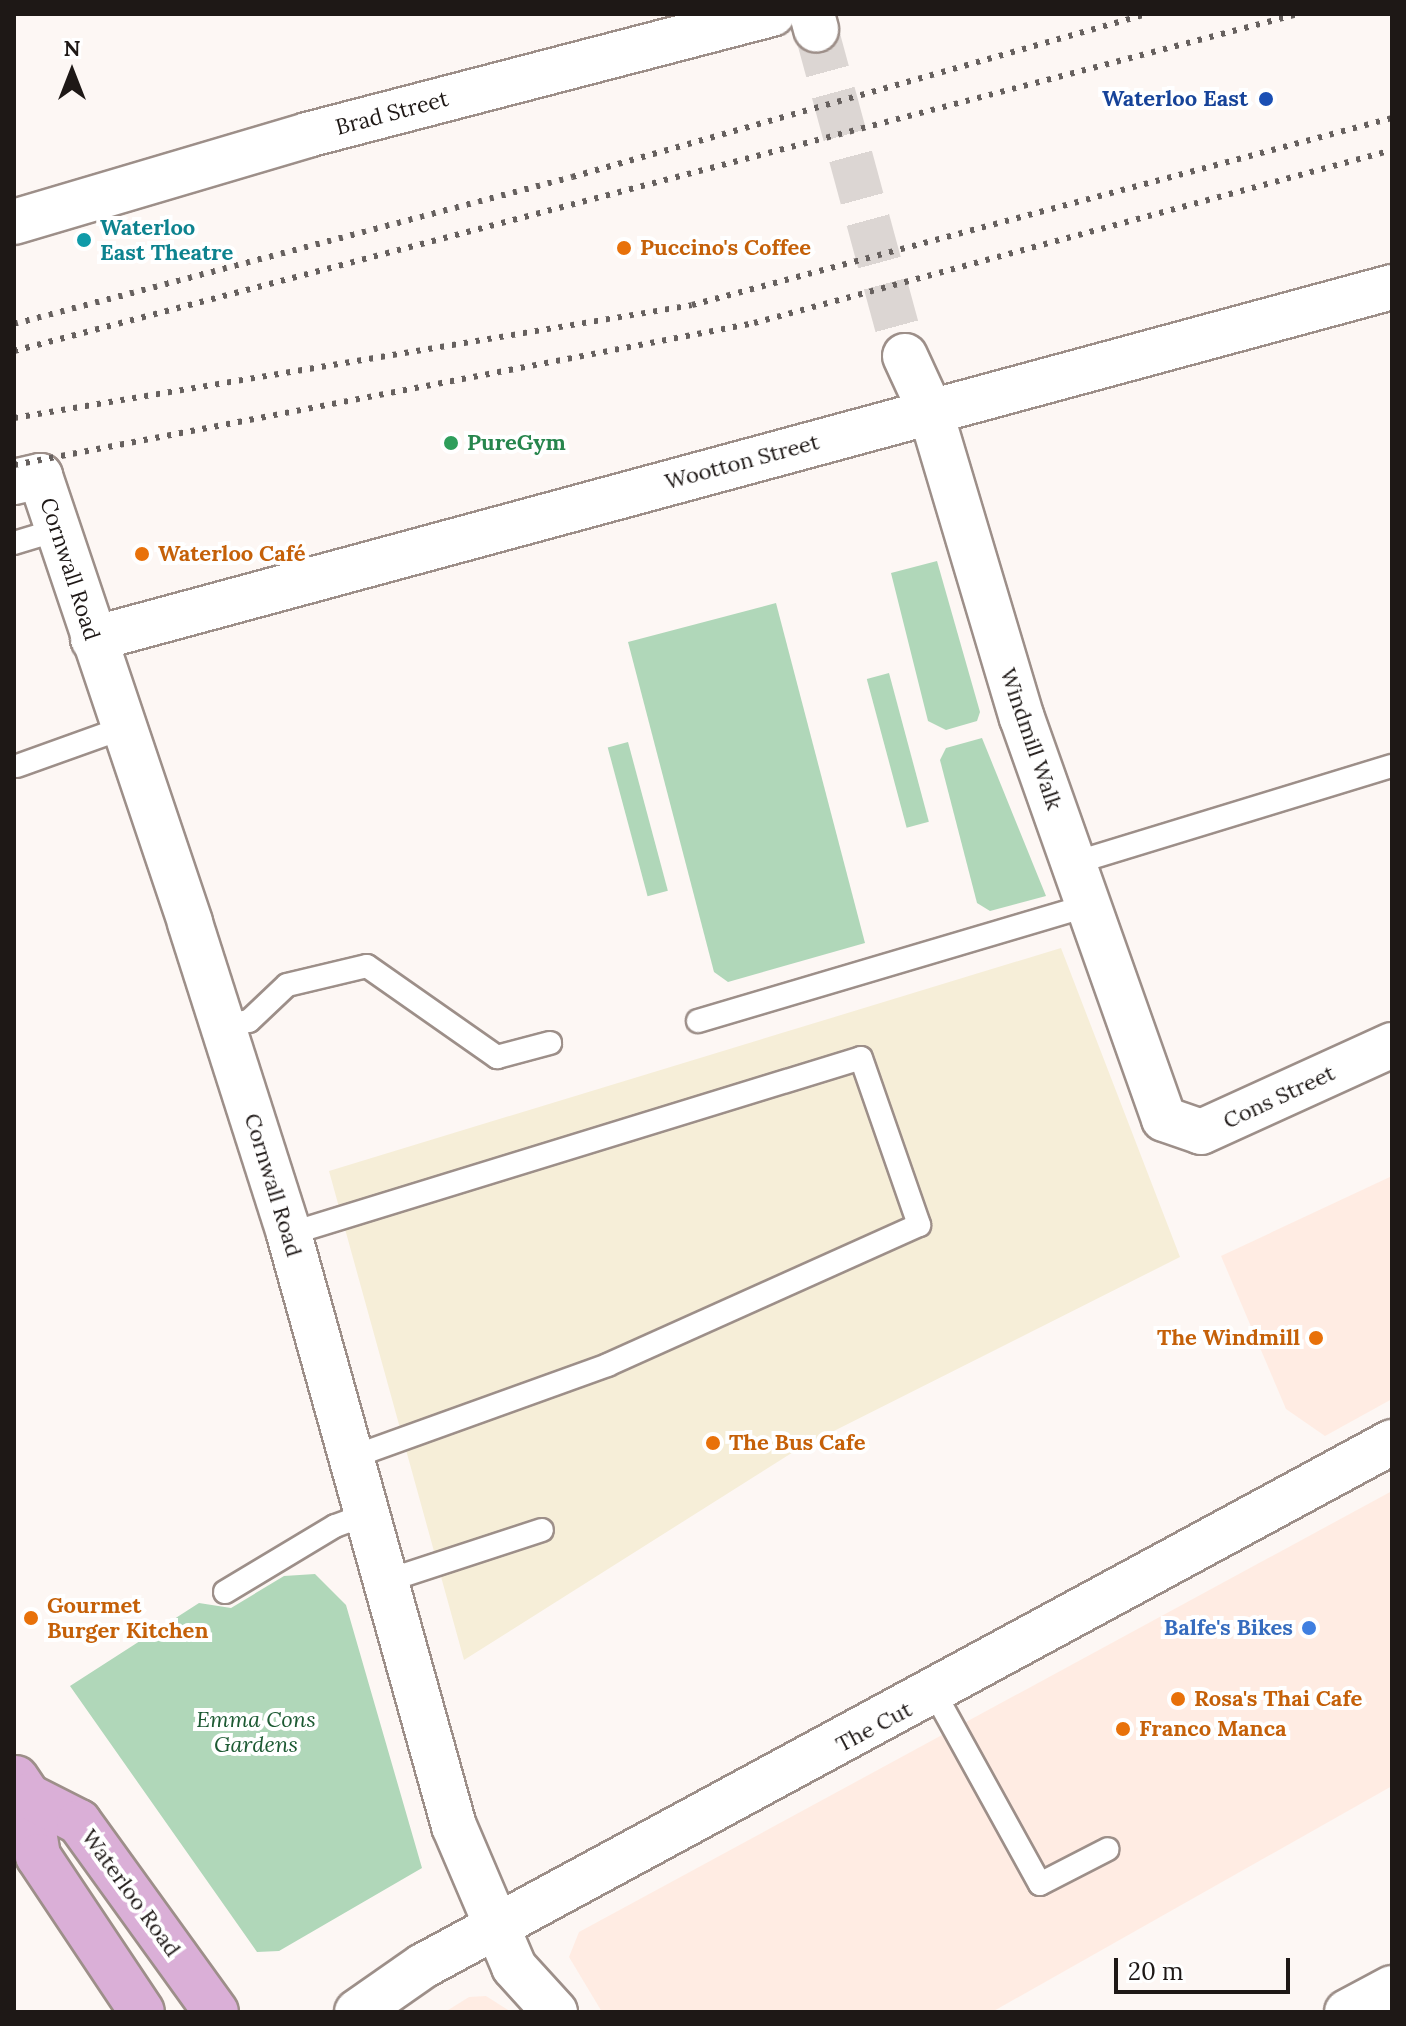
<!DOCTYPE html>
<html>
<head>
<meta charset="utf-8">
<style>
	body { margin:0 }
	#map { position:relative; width:1406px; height:2026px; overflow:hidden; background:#fdf7f4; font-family:Lora,serif }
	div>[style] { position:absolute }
	.built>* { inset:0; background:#ffece3 }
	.industrial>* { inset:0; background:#f6eed8 }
	.green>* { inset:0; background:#b0d7b9; transform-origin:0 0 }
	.minor-tunnel>* { height:44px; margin-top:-22px; transform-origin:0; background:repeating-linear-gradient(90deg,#dcd6d3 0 44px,transparent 0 66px) }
	.roads { filter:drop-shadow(2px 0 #9d8f89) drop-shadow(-2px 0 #9d8f89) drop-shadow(0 2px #9d8f89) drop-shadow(0 -2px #9d8f89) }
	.service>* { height:22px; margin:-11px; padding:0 11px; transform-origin:11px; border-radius:11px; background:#fff }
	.minor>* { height:44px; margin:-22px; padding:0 22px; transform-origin:22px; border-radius:22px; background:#fff }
	.primary>* { height:44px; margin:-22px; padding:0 22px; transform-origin:22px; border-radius:22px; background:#daafd7 }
	.rail>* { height:6px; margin-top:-3px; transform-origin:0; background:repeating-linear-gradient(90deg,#66605e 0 4px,transparent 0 12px) }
	.dots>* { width:22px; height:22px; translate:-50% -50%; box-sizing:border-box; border:4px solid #fff; border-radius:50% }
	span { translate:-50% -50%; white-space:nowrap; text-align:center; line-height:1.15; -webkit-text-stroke:8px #fff; paint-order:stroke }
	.transit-label { font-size:22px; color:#164399; font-weight:700 }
	.right { translate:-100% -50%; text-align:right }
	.street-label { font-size:22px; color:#1e1816 }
	.culture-label { font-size:22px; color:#0d838f; font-weight:700 }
	.left { translate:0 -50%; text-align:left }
	.food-label { font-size:22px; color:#c56008; font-weight:700 }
	.leisure-label { font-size:22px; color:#27864d; font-weight:700 }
	.shop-label { font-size:22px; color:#366cbe; font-weight:700 }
	.park-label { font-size:22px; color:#1d5a33; font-style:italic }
	.frame { position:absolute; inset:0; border:16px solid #1e1816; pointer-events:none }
	.north { position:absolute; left:32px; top:32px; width:80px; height:80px; -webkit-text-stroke:6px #fff; paint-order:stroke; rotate:0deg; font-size:22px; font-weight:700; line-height:32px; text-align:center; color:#1e1816 }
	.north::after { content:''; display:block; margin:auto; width:28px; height:36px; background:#1e1816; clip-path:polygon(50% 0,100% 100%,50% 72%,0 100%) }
	.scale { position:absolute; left:1114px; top:1958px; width:176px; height:36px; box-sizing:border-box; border:4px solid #1e1816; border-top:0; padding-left:10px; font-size:24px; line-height:28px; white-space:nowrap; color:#1e1816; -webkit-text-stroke:6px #fff; paint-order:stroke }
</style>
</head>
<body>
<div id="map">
	<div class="built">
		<i style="clip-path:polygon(1392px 1176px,1392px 1399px,1325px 1436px,1286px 1409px,1221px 1256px)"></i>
		<i style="clip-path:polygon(1392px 1491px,1392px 1786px,992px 2012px,602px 2012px,569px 1957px,579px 1932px)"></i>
		<i style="clip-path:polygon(486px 1996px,511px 2012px,445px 2012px,469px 1997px)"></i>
	</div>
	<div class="industrial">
		<i style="clip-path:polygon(1061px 948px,1180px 1257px,798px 1449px,464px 1660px,329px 1171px)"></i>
	</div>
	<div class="green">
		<i style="clip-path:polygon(937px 561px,980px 712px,977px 721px,946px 730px,928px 721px,891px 573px)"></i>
		<i style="clip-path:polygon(776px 603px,865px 943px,728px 982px,714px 972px,628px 642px)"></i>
		<i style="left:889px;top:673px;width:154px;height:23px;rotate:75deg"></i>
		<i style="clip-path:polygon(982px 738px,1046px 896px,990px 911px,977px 903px,940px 760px,946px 748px)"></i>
		<i style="left:628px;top:742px;width:154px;height:21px;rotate:75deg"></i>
		<i style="clip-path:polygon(315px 1574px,346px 1605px,422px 1868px,279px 1951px,257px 1952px,70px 1686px,199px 1603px,231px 1608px,284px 1576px)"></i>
	</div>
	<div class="minor-tunnel">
		<i style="left:816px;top:29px;width:339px;rotate:74.8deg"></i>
	</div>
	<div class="roads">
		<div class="service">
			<i style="left:14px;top:543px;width:45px;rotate:-16.8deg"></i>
			<i style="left:17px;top:766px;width:113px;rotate:-19.7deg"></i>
			<i style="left:1074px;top:863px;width:332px;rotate:-17deg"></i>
			<i style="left:698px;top:1021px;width:408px;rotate:-16.5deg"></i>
			<i style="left:223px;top:1026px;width:26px;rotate:-11deg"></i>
			<i style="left:249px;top:1021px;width:52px;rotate:-43.5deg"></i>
			<i style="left:287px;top:985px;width:82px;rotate:-13.4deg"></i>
			<i style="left:367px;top:966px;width:159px;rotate:35deg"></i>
			<i style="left:497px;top:1057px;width:55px;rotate:-14.8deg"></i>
			<i style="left:289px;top:1234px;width:598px;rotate:-17.1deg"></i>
			<i style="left:861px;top:1058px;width:177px;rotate:70.8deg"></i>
			<i style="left:919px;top:1225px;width:341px;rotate:155.8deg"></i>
			<i style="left:608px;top:1365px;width:271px;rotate:160.2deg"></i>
			<i style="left:386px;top:1581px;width:164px;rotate:-18.1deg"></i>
			<i style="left:225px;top:1592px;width:128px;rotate:-31deg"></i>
			<i style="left:335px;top:1526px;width:35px;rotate:-20deg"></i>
			<i style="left:935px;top:1694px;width:217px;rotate:61.1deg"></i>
			<i style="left:1040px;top:1884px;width:76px;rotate:-27.2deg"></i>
		</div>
		<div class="minor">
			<i style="left:812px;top:14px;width:16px;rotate:75deg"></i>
			<i style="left:14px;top:222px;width:306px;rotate:-16.5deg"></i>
			<i style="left:307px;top:135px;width:481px;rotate:-14.6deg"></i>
			<i style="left:905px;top:356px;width:60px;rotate:65.2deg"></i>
			<i style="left:930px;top:410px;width:321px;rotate:73.4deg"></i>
			<i style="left:1022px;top:718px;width:425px;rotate:70.5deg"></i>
			<i style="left:1164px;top:1119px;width:39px;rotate:19deg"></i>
			<i style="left:1201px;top:1132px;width:210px;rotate:-24.5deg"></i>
			<i style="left:14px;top:482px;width:27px;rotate:-13deg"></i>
			<i style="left:40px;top:476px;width:471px;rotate:71.4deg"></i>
			<i style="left:190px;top:923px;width:326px;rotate:72.3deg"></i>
			<i style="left:289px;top:1234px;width:615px;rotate:74.43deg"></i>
			<i style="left:454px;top:1826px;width:153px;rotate:66.9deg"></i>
			<i style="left:514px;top:1967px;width:61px;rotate:47.7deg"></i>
			<i style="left:93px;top:639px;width:1346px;rotate:-15.16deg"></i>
			<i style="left:357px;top:2012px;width:80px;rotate:-34.9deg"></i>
			<i style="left:423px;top:1966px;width:1102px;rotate:-28.4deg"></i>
			<i style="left:1347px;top:2012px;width:51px;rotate:-28.1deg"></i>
		</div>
		<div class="primary">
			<i style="left:16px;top:1778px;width:22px;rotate:56deg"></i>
			<i style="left:28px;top:1796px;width:61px;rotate:80.5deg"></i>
			<i style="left:38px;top:1856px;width:187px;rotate:56.3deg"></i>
			<i style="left:28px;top:1796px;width:57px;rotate:27deg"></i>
			<i style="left:79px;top:1822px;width:234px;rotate:54.2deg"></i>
		</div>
	</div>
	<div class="rail">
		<i style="left:14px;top:324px;width:577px;rotate:-14.76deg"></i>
		<i style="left:572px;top:177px;width:598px;rotate:-15.83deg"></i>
		<i style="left:14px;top:351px;width:1327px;rotate:-14.71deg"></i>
		<i style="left:14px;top:418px;width:687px;rotate:-9.46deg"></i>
		<i style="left:692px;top:305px;width:725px;rotate:-14.96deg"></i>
		<i style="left:14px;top:465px;width:754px;rotate:-10.86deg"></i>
		<i style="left:754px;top:323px;width:661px;rotate:-15.17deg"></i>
	</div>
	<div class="dots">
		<i style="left:1266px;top:99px;background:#1a4fb4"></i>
		<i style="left:84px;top:240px;background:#0f9aa8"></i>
		<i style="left:624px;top:248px;background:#e8710a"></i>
		<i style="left:451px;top:443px;background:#2e9e5b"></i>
		<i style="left:142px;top:554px;background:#e8710a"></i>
		<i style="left:1316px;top:1338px;background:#e8710a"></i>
		<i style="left:713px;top:1443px;background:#e8710a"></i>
		<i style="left:31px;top:1618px;background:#e8710a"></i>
		<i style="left:1309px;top:1628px;background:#3f7fe0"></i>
		<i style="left:1178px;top:1699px;background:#e8710a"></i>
		<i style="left:1123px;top:1729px;background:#e8710a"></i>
	</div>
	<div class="transit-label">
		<span class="right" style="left:1248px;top:99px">Waterloo East</span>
	</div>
	<div class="street-label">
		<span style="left:392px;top:113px;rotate:-15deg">Brad Street</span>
		<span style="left:742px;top:462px;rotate:-15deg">Wootton Street</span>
		<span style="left:70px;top:569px;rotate:72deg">Cornwall Road</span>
		<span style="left:1031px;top:739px;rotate:71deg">Windmill Walk</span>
		<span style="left:1279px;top:1097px;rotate:-25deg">Cons Street</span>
		<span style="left:273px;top:1185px;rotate:73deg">Cornwall Road</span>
		<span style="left:874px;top:1727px;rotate:-28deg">The Cut</span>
		<span style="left:131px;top:1893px;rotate:54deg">Waterloo Road</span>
	</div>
	<div class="culture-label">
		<span class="left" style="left:100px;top:240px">Waterloo<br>East Theatre</span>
	</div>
	<div class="food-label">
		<span class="left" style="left:640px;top:248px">Puccino's Coffee</span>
		<span class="left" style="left:158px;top:554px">Waterloo Café</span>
		<span class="right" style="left:1300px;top:1338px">The Windmill</span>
		<span class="left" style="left:729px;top:1443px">The Bus Cafe</span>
		<span class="left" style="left:47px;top:1618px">Gourmet<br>Burger Kitchen</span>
		<span class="left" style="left:1194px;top:1699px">Rosa's Thai Cafe</span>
		<span class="left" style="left:1139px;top:1729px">Franco Manca</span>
	</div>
	<div class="leisure-label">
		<span class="left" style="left:467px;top:443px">PureGym</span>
	</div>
	<div class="shop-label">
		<span class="right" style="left:1293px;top:1628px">Balfe's Bikes</span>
	</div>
	<div class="park-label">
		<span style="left:256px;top:1732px">Emma Cons<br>Gardens</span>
	</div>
	<div class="frame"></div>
	<div class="north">N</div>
	<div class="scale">20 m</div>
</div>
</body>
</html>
